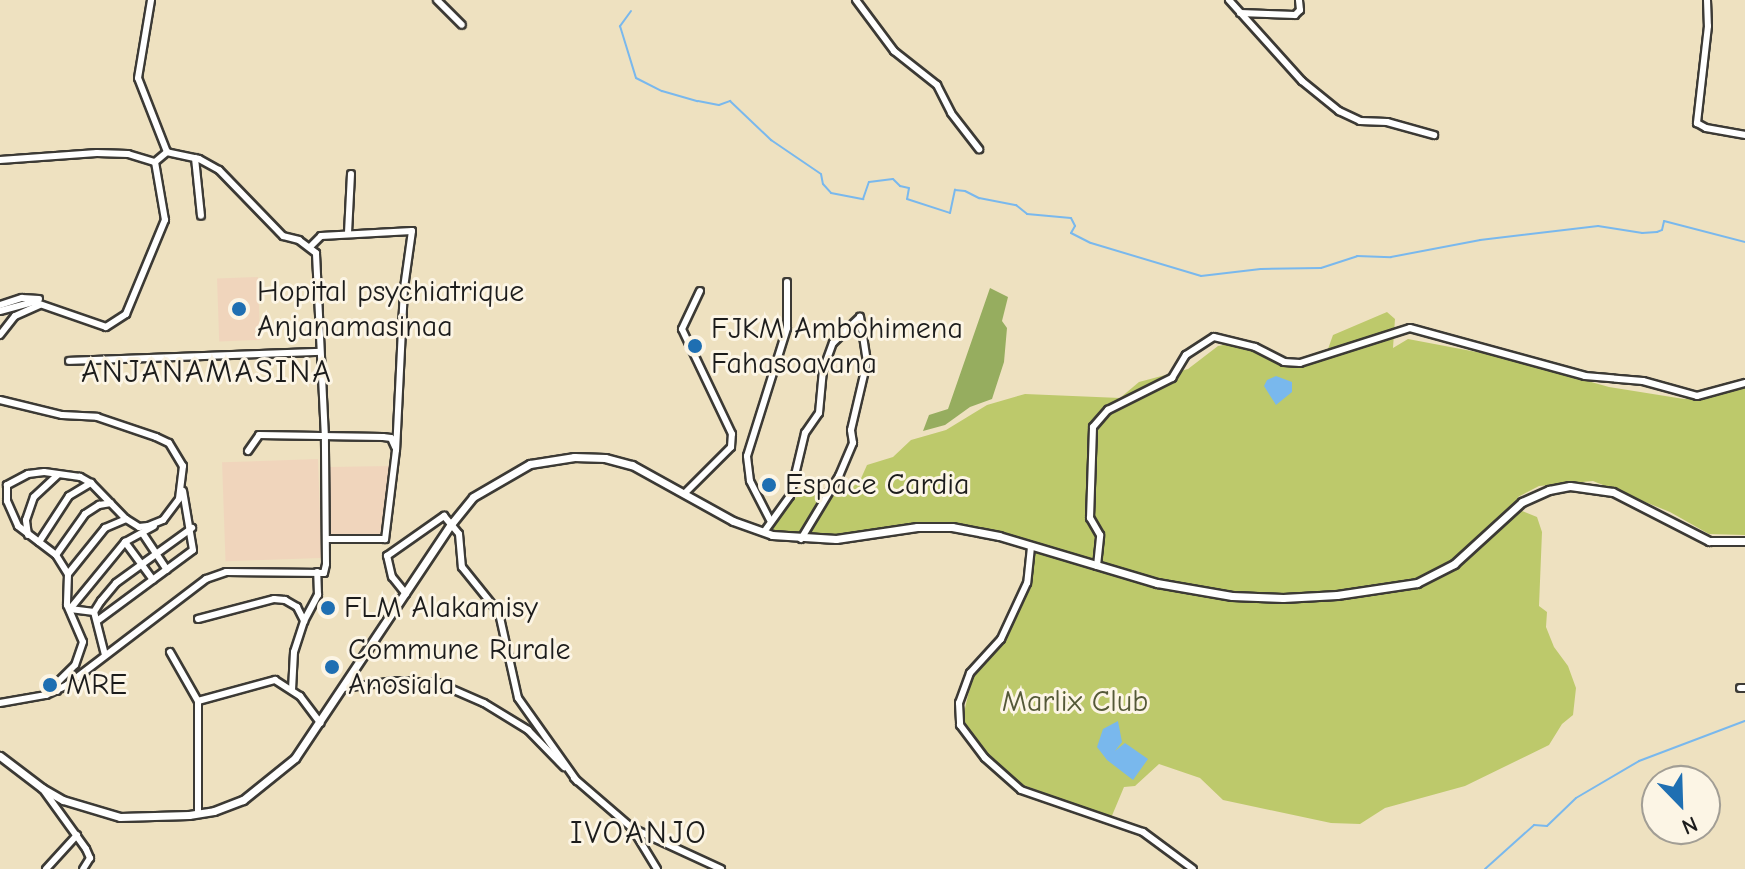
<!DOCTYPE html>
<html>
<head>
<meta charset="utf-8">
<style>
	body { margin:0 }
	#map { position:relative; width:1745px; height:869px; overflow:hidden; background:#eee1c0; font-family:"Comic Neue",sans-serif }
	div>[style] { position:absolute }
	.built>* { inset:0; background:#f0d5bc; transform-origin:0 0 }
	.green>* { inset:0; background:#bdc96b }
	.forest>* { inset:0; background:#96ad5f }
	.water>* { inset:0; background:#79b8ed }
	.stream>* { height:2px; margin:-1px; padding:0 1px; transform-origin:1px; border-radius:1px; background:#79b8ed }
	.roads { filter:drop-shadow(2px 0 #3c3a35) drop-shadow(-2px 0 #3c3a35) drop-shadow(0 2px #3c3a35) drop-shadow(0 -2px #3c3a35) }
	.minor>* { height:6px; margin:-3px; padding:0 3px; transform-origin:3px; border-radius:3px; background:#fff }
	.major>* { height:7px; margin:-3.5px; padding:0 3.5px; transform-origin:3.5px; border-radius:3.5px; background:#fff }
	.dots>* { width:22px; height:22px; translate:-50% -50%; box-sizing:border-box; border:4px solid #fcf5e5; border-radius:50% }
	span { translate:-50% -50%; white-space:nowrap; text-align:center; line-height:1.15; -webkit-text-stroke:6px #fcf5e5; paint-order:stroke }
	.poi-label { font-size:30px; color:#1c1c1c }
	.left { translate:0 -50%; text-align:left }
	.park-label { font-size:30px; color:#545938 }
	.neighbourhood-label { font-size:32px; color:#1c1c1c; letter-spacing:2px }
	.north { position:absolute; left:1641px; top:765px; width:80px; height:80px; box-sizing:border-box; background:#fcf5e5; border:2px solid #a29e95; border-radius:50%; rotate:157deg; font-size:22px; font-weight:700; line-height:32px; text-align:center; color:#1c1c1c }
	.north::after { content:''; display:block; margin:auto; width:28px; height:36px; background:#1f6fb2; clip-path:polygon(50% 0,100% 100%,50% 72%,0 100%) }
</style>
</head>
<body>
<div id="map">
	<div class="built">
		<i style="left:258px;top:277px;width:63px;height:41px;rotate:88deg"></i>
		<i style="left:318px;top:459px;width:99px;height:96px;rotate:88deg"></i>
		<i style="clip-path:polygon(392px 466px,383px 537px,331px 538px,329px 467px)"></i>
	</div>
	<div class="green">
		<i style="clip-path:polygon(1387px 312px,1395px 319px,1393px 348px,1408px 339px,1503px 357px,1609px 387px,1684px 399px,1745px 386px,1745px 535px,1709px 534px,1670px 512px,1593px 481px,1539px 486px,1518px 497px,1522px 511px,1537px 517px,1542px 532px,1539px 606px,1547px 612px,1546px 627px,1554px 647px,1568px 666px,1576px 688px,1573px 715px,1562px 724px,1549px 745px,1465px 786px,1385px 808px,1360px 824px,1331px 823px,1223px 800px,1200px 778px,1159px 764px,1135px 786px,1124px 787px,1111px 818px,1018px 783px,971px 736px,963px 717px,972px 678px,1002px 641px,1025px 590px,1033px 551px,1154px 586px,1211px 598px,1230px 600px,1232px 597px,1179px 588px,999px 536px,936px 526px,834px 536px,780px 532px,764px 526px,800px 494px,820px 490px,823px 499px,838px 494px,859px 483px,867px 465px,893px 457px,911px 440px,946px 430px,987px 405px,1025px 394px,1120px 398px,1139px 382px,1188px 369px,1218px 346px,1234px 343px,1254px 349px,1282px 366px,1301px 367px,1312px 356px,1328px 349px,1333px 335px)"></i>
	</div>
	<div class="forest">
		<i style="clip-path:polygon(990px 288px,1008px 297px,1002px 321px,1007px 328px,1004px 362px,992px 399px,970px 407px,945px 425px,923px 431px,929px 415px,948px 409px)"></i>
	</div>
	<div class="water">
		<i style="clip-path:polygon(1276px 376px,1292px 382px,1292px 392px,1276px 405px,1264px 386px,1267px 380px)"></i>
		<i style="clip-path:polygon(1118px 721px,1122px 742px,1115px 751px,1125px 743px,1148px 759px,1133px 780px,1107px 760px,1097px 747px,1103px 729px)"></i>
	</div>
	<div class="stream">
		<i style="left:631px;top:11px;width:19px;rotate:126deg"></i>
		<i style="left:620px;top:26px;width:54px;rotate:72.9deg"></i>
		<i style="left:636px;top:78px;width:29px;rotate:27deg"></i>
		<i style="left:662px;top:91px;width:37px;rotate:16deg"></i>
		<i style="left:698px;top:101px;width:21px;rotate:11deg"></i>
		<i style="left:719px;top:105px;width:12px;rotate:-20deg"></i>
		<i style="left:730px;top:101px;width:57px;rotate:43.6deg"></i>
		<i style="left:771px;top:140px;width:60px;rotate:34.2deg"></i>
		<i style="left:821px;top:174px;width:10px;rotate:79deg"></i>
		<i style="left:823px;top:184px;width:12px;rotate:48deg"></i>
		<i style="left:831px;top:193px;width:33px;rotate:11deg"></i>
		<i style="left:863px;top:199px;width:18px;rotate:-71deg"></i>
		<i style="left:869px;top:182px;width:24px;rotate:-7deg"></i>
		<i style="left:893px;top:179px;width:10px;rotate:45deg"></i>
		<i style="left:900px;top:186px;width:9px;rotate:13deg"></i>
		<i style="left:909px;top:188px;width:11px;rotate:100deg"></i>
		<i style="left:907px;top:199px;width:45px;rotate:18deg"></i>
		<i style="left:950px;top:213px;width:24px;rotate:-78deg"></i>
		<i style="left:955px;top:190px;width:10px;rotate:6deg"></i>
		<i style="left:965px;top:191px;width:16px;rotate:27deg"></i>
		<i style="left:979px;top:198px;width:38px;rotate:11deg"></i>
		<i style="left:1016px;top:205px;width:14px;rotate:39deg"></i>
		<i style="left:1027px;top:214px;width:44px;rotate:5.2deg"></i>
		<i style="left:1071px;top:218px;width:9px;rotate:63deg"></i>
		<i style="left:1075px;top:226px;width:8px;rotate:120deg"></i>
		<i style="left:1071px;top:233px;width:22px;rotate:27deg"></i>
		<i style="left:1091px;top:243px;width:115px;rotate:16.7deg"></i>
		<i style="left:1201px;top:276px;width:60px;rotate:-6.7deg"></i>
		<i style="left:1261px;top:269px;width:60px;rotate:-1deg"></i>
		<i style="left:1321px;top:268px;width:38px;rotate:-18deg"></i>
		<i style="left:1357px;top:256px;width:34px;rotate:2deg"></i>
		<i style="left:1391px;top:257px;width:91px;rotate:-10.8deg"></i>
		<i style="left:1480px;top:240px;width:119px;rotate:-6.8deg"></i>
		<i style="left:1598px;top:226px;width:45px;rotate:9deg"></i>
		<i style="left:1642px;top:233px;width:15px;rotate:-4deg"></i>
		<i style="left:1657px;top:232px;width:5px;rotate:-22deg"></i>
		<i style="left:1662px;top:230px;width:9px;rotate:-77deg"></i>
		<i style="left:1664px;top:221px;width:84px;rotate:14.5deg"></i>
		<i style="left:1485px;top:869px;width:66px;rotate:-41.9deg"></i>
		<i style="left:1534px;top:825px;width:13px;rotate:4deg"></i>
		<i style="left:1547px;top:826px;width:40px;rotate:-44deg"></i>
		<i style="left:1576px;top:798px;width:73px;rotate:-30.4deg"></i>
		<i style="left:1639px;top:761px;width:113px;rotate:-20.7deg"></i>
	</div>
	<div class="roads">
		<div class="minor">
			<i style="left:437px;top:0;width:35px;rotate:45deg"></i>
			<i style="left:856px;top:0;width:64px;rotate:53.3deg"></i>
			<i style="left:894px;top:51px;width:55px;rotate:38.3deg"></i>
			<i style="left:937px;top:85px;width:31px;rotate:63deg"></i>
			<i style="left:951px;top:113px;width:46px;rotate:52.1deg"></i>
			<i style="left:1229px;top:0;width:109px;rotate:48deg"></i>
			<i style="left:1302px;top:81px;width:48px;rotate:39deg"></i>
			<i style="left:1339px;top:111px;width:23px;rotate:25deg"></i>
			<i style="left:1360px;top:121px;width:27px;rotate:2deg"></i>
			<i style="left:1387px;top:122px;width:49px;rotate:15.5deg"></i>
			<i style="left:1707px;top:0;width:26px;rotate:88deg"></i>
			<i style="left:1708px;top:26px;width:98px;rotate:96.5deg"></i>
			<i style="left:1697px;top:123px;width:10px;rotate:29deg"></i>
			<i style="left:1706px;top:128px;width:40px;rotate:10deg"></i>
			<i style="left:1240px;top:13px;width:55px;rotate:2.1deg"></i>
			<i style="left:1295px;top:15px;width:7px;rotate:-45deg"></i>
			<i style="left:1300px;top:10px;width:10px;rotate:-96deg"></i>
			<i style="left:195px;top:158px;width:58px;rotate:84.1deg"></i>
			<i style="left:0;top:160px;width:97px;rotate:-4.1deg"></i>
			<i style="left:97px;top:153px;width:31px;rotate:2deg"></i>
			<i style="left:128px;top:154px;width:28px;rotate:17deg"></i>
			<i style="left:155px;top:162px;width:16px;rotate:-40deg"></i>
			<i style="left:348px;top:233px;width:59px;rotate:-87.1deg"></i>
			<i style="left:311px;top:246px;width:14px;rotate:-45deg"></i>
			<i style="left:321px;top:236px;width:91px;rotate:-3.1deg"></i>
			<i style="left:412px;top:231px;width:58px;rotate:98deg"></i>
			<i style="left:404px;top:288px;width:162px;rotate:92.8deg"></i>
			<i style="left:396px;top:450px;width:90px;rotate:97deg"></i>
			<i style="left:385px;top:539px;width:58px;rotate:180deg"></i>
			<i style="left:0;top:305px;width:23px;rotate:-18deg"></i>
			<i style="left:22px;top:298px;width:17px;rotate:3deg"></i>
			<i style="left:0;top:311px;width:35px;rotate:-15deg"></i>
			<i style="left:34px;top:302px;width:76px;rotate:19.1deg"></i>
			<i style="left:106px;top:327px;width:24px;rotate:-33deg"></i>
			<i style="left:126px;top:314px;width:102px;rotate:-67.5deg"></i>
			<i style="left:165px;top:220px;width:59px;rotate:-99.8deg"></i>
			<i style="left:0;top:335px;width:24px;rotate:-52deg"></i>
			<i style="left:15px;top:316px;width:27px;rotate:-24deg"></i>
			<i style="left:69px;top:361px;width:250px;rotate:-2.1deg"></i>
			<i style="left:0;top:400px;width:64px;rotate:13.6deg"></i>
			<i style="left:62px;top:415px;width:35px;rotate:3deg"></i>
			<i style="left:97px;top:417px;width:62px;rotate:18.7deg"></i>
			<i style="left:156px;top:437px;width:14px;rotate:25deg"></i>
			<i style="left:169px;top:443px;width:27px;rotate:59deg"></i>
			<i style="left:183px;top:466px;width:33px;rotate:97deg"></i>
			<i style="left:179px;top:499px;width:26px;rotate:127deg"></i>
			<i style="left:163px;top:520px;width:16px;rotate:158deg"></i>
			<i style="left:148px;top:526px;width:9px;rotate:174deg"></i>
			<i style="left:139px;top:527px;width:15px;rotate:-148deg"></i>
			<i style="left:126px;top:519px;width:50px;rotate:-134.2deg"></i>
			<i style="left:91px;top:483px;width:13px;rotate:-151deg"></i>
			<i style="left:80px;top:477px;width:36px;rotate:-172deg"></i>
			<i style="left:44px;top:472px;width:16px;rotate:173deg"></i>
			<i style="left:28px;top:474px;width:24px;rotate:152deg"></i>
			<i style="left:7px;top:485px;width:16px;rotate:90deg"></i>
			<i style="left:7px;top:501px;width:27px;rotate:66deg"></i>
			<i style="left:18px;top:526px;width:48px;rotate:37.3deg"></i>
			<i style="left:56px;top:555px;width:22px;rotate:58deg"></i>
			<i style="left:68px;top:574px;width:31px;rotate:92deg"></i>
			<i style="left:67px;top:605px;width:40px;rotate:66.6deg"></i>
			<i style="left:83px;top:642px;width:24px;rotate:109deg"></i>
			<i style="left:75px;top:665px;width:24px;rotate:135deg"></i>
			<i style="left:58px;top:682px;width:9px;rotate:96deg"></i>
			<i style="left:248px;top:451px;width:19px;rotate:-55deg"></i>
			<i style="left:259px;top:435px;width:124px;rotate:0.9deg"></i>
			<i style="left:383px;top:437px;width:8px;rotate:7deg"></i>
			<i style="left:391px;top:438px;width:10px;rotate:66deg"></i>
			<i style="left:685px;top:493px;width:65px;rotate:-45deg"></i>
			<i style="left:731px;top:447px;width:13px;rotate:-86deg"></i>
			<i style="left:732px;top:434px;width:116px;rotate:-115.5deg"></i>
			<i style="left:682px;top:329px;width:42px;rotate:-64.7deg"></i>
			<i style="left:770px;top:520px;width:44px;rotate:-117.1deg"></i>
			<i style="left:750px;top:481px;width:25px;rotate:-97deg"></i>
			<i style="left:747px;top:456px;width:134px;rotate:-72.6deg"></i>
			<i style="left:787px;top:328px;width:46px;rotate:-90deg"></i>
			<i style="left:764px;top:532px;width:44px;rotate:-54.2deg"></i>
			<i style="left:790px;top:496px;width:65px;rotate:-76.6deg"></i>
			<i style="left:805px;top:433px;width:24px;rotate:-55deg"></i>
			<i style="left:819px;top:413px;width:43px;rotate:-84.7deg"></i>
			<i style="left:823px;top:370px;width:29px;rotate:-70deg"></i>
			<i style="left:833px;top:343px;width:37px;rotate:-44deg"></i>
			<i style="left:143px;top:534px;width:43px;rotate:56.3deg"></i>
			<i style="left:28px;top:535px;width:15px;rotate:-98deg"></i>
			<i style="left:26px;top:520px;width:24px;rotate:-71deg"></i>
			<i style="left:34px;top:497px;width:33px;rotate:-43deg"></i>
			<i style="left:801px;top:539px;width:74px;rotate:-58.9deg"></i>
			<i style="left:839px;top:476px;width:36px;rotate:-67deg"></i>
			<i style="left:853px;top:443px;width:13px;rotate:-99deg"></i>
			<i style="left:851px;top:430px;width:70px;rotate:-76.8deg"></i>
			<i style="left:867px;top:362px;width:46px;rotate:-98.8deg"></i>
			<i style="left:39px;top:542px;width:55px;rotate:-56.9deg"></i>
			<i style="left:69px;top:496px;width:26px;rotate:-31deg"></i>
			<i style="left:125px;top:542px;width:47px;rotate:53.6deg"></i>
			<i style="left:1031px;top:547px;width:36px;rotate:96deg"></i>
			<i style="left:1027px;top:583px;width:62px;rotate:114.9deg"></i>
			<i style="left:1001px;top:639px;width:46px;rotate:132.4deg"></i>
			<i style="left:970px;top:673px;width:32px;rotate:110deg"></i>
			<i style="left:959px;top:703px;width:22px;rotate:87deg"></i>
			<i style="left:960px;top:725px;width:41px;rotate:52.9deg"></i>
			<i style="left:985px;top:758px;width:48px;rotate:41.6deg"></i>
			<i style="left:1021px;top:790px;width:129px;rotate:19deg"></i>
			<i style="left:1143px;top:832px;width:62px;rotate:36.5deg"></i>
			<i style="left:56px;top:555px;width:50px;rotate:-54.7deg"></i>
			<i style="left:85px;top:514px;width:17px;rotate:-33deg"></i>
			<i style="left:99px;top:505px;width:12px;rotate:-9deg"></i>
			<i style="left:1097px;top:566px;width:31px;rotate:-84deg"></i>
			<i style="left:1100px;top:535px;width:20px;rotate:-120deg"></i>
			<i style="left:1090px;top:518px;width:91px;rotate:-88.1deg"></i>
			<i style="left:1093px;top:427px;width:23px;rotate:-49deg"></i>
			<i style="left:1108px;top:410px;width:72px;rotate:-26.6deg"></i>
			<i style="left:1172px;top:378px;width:27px;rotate:-59deg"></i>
			<i style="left:1186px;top:355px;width:33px;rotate:-33deg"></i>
			<i style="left:1214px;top:337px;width:42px;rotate:13.7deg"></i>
			<i style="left:1255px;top:347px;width:33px;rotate:27deg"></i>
			<i style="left:1284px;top:362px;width:16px;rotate:4deg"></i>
			<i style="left:1300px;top:363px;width:115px;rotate:-17.7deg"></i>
			<i style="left:1410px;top:328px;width:181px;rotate:15.3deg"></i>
			<i style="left:1585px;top:376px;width:58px;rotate:4.9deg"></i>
			<i style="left:1643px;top:381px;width:56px;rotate:15.5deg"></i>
			<i style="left:1697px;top:396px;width:50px;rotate:-15.2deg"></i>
			<i style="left:68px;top:574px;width:59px;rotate:-51.2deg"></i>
			<i style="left:105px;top:528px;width:23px;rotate:-23deg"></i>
			<i style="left:406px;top:594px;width:22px;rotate:-129deg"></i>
			<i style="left:392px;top:577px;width:22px;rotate:-103deg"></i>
			<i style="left:387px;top:556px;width:70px;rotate:-35.1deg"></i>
			<i style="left:444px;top:516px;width:23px;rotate:50deg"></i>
			<i style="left:459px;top:534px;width:33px;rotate:85deg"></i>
			<i style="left:462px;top:567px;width:59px;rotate:51.2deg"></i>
			<i style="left:499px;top:613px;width:87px;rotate:77.4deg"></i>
			<i style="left:518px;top:698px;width:102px;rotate:54.6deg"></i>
			<i style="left:94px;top:612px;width:24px;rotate:-173deg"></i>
			<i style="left:70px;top:609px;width:87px;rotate:-50.6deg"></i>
			<i style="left:125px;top:542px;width:33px;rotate:-29deg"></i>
			<i style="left:198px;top:619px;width:79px;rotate:-14.7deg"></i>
			<i style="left:274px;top:599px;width:11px;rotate:5deg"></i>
			<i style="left:285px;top:600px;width:14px;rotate:30deg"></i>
			<i style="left:297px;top:607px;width:16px;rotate:63deg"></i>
			<i style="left:97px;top:621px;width:119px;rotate:-36.5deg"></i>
			<i style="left:193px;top:550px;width:60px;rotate:-99.6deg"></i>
			<i style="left:170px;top:652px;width:56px;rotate:60.3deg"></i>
			<i style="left:105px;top:655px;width:44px;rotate:-104.3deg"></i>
			<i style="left:94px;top:612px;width:13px;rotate:-58deg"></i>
			<i style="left:101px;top:601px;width:23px;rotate:-50deg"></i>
			<i style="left:116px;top:583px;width:94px;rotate:-35.9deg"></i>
			<i style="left:343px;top:688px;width:53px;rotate:-7.5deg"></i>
			<i style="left:396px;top:681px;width:42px;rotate:2.7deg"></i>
			<i style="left:438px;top:683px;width:50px;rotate:23.5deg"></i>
			<i style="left:484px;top:703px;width:52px;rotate:31.5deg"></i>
			<i style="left:528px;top:730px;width:52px;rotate:45.8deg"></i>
			<i style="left:1740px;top:688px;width:5px"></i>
			<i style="left:292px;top:690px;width:38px;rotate:-87deg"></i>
			<i style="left:294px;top:652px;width:33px;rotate:-72deg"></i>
			<i style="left:304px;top:621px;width:30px;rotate:-62deg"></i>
			<i style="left:318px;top:595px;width:23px;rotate:-92deg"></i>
			<i style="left:0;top:703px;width:47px;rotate:-9.9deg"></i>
			<i style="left:46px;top:695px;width:23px;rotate:-25deg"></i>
			<i style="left:67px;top:685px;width:175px;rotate:-37.3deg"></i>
			<i style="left:206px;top:579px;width:21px;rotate:-19deg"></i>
			<i style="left:226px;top:572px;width:98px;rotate:0.6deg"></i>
			<i style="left:324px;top:573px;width:9px;rotate:-77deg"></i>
			<i style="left:326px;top:564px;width:126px;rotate:-90.5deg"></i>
			<i style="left:325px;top:438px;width:185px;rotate:-92.8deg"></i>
			<i style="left:316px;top:253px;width:21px;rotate:-143deg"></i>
			<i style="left:299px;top:240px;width:16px;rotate:-166deg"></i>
			<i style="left:283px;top:236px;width:92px;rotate:-134.1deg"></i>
			<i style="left:219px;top:170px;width:23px;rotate:-151deg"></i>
			<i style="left:199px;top:159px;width:33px;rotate:-168deg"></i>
			<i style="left:167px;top:152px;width:79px;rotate:-111.4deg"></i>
			<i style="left:138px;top:78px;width:79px;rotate:-80.5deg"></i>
			<i style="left:574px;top:778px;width:77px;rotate:40.8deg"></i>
			<i style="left:632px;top:828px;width:48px;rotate:58.6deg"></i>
			<i style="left:42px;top:788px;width:75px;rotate:54.2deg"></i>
			<i style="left:86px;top:849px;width:10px;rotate:66deg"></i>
			<i style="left:90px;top:858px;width:13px;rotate:122deg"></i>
			<i style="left:198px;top:814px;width:113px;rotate:-90deg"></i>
			<i style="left:198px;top:701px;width:80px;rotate:-15.3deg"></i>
			<i style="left:275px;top:680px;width:30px;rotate:33deg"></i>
			<i style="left:300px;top:696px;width:34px;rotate:53deg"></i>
			<i style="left:632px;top:828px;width:98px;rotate:24.7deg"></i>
			<i style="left:46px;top:869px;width:46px;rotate:-47.6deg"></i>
		</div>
		<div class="major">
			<i style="left:0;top:756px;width:53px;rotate:37.3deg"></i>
			<i style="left:42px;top:788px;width:24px;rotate:30deg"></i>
			<i style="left:63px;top:800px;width:59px;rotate:16.6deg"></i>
			<i style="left:120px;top:817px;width:69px;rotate:-1.7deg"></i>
			<i style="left:189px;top:815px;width:25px;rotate:-9deg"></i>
			<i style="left:214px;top:811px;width:31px;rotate:-21deg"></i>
			<i style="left:243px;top:800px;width:67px;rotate:-38.9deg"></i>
			<i style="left:295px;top:758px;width:283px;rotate:-56.3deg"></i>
			<i style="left:452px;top:523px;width:33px;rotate:-51deg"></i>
			<i style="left:473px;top:497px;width:66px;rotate:-30.1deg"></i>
			<i style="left:530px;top:464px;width:45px;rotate:-9deg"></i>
			<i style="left:574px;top:457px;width:31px;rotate:2deg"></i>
			<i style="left:605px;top:458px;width:28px;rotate:15deg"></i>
			<i style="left:632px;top:465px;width:115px;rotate:29deg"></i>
			<i style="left:733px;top:521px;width:41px;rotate:19.7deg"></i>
			<i style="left:772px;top:535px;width:64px;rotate:3.6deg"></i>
			<i style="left:836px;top:539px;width:82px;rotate:-8.4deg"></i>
			<i style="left:917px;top:527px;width:35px"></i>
			<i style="left:952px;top:527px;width:48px;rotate:10.8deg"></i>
			<i style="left:999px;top:536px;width:165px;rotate:16.6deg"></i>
			<i style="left:1157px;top:583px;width:76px;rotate:9.8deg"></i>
			<i style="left:1232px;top:596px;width:51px;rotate:2.2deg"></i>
			<i style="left:1283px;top:598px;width:54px;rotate:-3.2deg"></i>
			<i style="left:1337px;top:595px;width:81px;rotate:-8.5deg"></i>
			<i style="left:1417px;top:583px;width:42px;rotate:-27.2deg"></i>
			<i style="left:1454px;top:564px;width:92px;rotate:-42.4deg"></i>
			<i style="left:1522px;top:502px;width:30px;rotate:-24deg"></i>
			<i style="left:1549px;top:490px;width:21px;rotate:-11deg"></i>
			<i style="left:1570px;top:486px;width:43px;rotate:7.9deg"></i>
			<i style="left:1613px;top:492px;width:108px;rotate:27deg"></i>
			<i style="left:1709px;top:541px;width:36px"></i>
		</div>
	</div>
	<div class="dots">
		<i style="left:239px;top:309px;background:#1f6fb2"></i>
		<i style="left:695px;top:346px;background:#1f6fb2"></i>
		<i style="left:769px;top:485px;background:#1f6fb2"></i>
		<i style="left:328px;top:608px;background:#1f6fb2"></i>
		<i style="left:332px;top:667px;background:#1f6fb2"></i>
		<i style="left:50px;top:685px;background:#1f6fb2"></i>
	</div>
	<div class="poi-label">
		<span class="left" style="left:257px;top:309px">Hopital psychiatrique<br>Anjanamasinaa</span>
		<span class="left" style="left:711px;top:346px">FJKM Ambohimena<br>Fahasoavana</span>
		<span class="left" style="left:785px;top:485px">Espace Cardia</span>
		<span class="left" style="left:344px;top:608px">FLM Alakamisy</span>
		<span class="left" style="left:348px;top:667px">Commune Rurale<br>Anosiala</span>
		<span class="left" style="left:66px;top:685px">MRE</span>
	</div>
	<div class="park-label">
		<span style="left:1075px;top:702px">Marlix Club</span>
	</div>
	<div class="neighbourhood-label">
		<span style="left:207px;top:372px">ANJANAMASINA</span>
		<span style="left:639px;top:833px">IVOANJO</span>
	</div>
	<div class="north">N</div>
</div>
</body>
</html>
